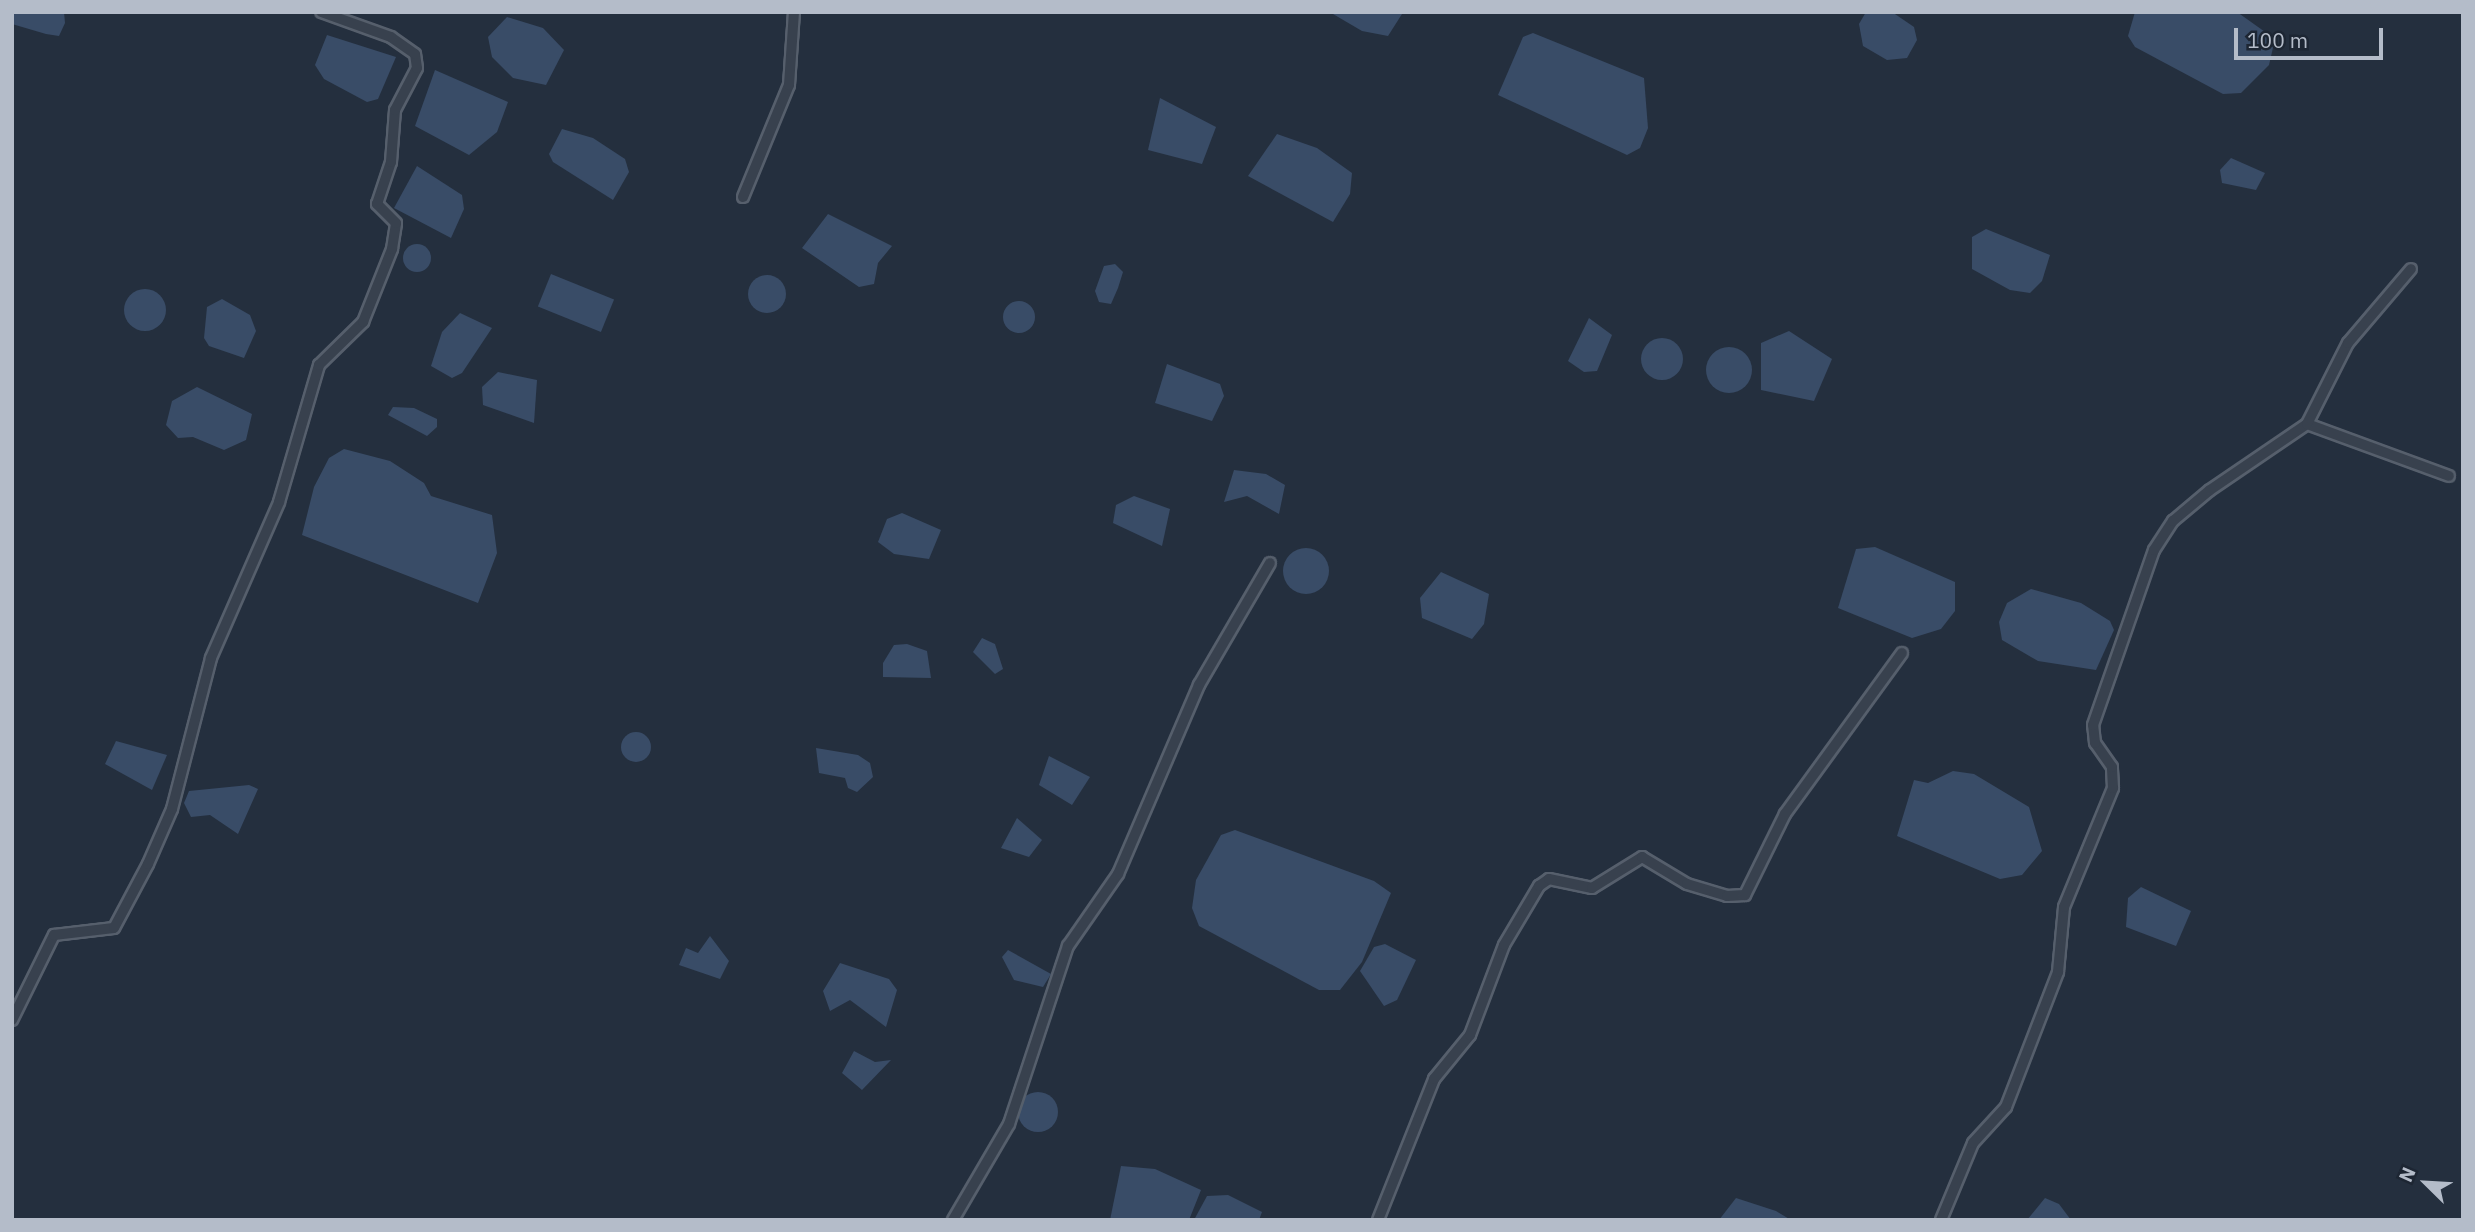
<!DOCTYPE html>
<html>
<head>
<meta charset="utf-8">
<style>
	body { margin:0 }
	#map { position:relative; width:2475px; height:1232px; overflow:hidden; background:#242f3e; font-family:"IBM Plex Sans",sans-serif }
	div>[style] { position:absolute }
	.water>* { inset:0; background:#394c67; transform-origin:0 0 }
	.round { border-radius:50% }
	.roads { filter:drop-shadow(2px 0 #565f6c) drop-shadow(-2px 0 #565f6c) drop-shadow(0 2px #565f6c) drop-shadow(0 -2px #565f6c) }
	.minor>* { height:10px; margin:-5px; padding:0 5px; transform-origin:5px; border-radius:5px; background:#38414e }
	span { translate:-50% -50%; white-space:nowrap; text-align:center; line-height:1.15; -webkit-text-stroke:6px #1d2633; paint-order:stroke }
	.frame { position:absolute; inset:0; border:14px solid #b4bcc9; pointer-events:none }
	.north { position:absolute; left:2391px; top:1148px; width:70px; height:70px; -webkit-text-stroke:5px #1d2633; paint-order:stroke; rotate:294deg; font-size:19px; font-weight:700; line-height:28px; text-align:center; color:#b4bcc9 }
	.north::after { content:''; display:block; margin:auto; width:24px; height:32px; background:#b4bcc9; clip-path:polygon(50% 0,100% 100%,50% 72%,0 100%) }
	.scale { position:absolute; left:2234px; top:28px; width:149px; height:32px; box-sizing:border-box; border:4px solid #b4bcc9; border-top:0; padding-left:9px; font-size:21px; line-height:24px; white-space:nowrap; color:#b4bcc9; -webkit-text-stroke:5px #1d2633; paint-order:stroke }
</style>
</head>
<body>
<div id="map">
	<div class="water">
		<i style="clip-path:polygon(12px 12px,64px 12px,65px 23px,59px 36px,46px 34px,12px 24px)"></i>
		<i style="clip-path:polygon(1866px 12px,1892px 12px,1914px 27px,1917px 40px,1907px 58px,1887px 60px,1863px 46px,1859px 24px)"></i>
		<i style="clip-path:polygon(2135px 12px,2237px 12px,2275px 39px,2269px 65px,2241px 93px,2223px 94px,2135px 47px,2128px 36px)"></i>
		<i style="clip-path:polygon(1333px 14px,1401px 12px,1402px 14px,1388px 36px,1362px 31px)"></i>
		<i style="clip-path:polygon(507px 17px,543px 28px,564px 50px,546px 85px,513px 78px,492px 57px,488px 37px)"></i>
		<i style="clip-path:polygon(1533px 33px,1644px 78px,1648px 128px,1640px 148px,1627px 155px,1498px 95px,1523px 37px)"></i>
		<i style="clip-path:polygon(327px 35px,396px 57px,378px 99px,367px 102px,324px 79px,315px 65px)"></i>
		<i style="clip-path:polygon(435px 70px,508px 102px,497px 132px,469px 155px,415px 126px)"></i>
		<i style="clip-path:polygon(1160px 98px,1216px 127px,1202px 164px,1148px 150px)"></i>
		<i style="clip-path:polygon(562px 129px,593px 138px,625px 159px,629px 172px,613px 200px,553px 162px,549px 154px)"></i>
		<i style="clip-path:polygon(1277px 134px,1317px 148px,1352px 173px,1350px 194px,1333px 222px,1248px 176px)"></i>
		<i style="clip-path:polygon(2231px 158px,2265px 173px,2256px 190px,2222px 183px,2220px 170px)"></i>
		<i style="clip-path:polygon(417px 166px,462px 195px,464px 209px,451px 238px,394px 208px)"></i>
		<i style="clip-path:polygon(828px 214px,892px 246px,878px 263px,874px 284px,859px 287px,802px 248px)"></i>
		<i style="clip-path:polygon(1986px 229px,2050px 255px,2042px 281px,2030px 293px,2010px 290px,1972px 269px,1972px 237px)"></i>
		<i class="round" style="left:403px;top:244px;width:28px;height:28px"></i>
		<i style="clip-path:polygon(1115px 264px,1123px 272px,1118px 288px,1111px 304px,1099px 302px,1095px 291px,1104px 266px)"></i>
		<i style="left:551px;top:274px;width:68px;height:35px;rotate:22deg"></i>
		<i class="round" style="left:748px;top:275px;width:38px;height:38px"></i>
		<i class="round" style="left:124px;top:289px;width:42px;height:42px"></i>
		<i style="clip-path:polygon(222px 299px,250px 315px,256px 331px,244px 358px,209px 346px,204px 338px,207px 307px)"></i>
		<i class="round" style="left:1003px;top:301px;width:32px;height:32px"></i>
		<i style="clip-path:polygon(460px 313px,492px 328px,462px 373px,452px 378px,431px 366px,442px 332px)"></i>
		<i style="clip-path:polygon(1589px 318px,1612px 335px,1597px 371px,1584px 372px,1568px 361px)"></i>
		<i style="clip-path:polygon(1789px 331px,1832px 359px,1814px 401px,1761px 390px,1761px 343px)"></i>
		<i class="round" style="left:1641px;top:338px;width:42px;height:42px"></i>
		<i class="round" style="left:1706px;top:347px;width:46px;height:46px"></i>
		<i style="clip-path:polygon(1167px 364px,1220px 384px,1224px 396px,1212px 421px,1155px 403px)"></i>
		<i style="clip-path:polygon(498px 372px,537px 380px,534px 423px,483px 405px,482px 387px)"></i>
		<i style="clip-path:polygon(197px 387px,252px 414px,246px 440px,224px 450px,193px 437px,178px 438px,166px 425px,172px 401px)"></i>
		<i style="clip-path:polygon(393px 407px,414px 408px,437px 419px,437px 427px,427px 436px,388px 415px)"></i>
		<i style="clip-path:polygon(344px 449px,390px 461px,424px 483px,431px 496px,492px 515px,497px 553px,478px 603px,302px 535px,314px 487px,329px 458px)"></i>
		<i style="clip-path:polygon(1234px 470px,1266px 474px,1285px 485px,1279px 514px,1247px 496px,1224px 502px)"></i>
		<i style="clip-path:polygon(1134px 496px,1170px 509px,1162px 546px,1113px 523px,1116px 505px)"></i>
		<i style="clip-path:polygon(902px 513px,941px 530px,929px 559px,894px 554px,878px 542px,887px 519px)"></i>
		<i style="clip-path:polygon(1875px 547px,1955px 582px,1955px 611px,1941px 629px,1912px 638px,1838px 608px,1856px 549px)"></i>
		<i class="round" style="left:1283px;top:548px;width:46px;height:46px"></i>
		<i style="clip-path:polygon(1441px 572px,1489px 594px,1484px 624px,1472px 639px,1422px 618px,1420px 598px)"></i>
		<i style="clip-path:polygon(2031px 589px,2081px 603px,2110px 621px,2114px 630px,2096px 670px,2038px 661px,2002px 640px,1999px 622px,2007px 603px)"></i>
		<i style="clip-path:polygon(982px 638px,995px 644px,1003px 669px,995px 674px,973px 652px)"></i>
		<i style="clip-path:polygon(907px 644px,927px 651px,931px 678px,883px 677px,883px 663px,894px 645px)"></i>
		<i class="round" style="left:621px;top:732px;width:30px;height:30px"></i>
		<i style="clip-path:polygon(116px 741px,167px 755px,152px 790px,105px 764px)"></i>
		<i style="clip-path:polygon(816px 748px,858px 755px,870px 763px,873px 777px,857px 792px,848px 788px,845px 778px,819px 773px)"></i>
		<i style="clip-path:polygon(1049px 756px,1090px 777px,1072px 805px,1039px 785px)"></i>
		<i style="clip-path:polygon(1953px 771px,1974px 774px,2029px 807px,2042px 851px,2022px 875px,2000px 879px,1897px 836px,1914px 780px,1928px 783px)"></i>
		<i style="clip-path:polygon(249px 785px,258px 789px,238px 834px,210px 815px,191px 817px,184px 803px,189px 791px)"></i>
		<i style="clip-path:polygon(1017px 818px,1042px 840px,1029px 857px,1001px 848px)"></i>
		<i style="clip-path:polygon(1235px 830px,1374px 881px,1391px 893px,1362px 962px,1340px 990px,1319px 990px,1199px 926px,1192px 908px,1196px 880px,1221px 835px)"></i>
		<i style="clip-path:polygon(2141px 887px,2191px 911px,2176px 946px,2126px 927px,2128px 898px)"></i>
		<i style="clip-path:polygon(710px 936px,729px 961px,720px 979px,679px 965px,686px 948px,698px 953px)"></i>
		<i style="clip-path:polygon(1385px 944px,1416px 960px,1397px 1000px,1384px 1006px,1360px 971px,1374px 947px)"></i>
		<i style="clip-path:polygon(1008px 950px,1051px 974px,1043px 987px,1014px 980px,1002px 957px)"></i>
		<i style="clip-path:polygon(840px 963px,889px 979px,897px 990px,886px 1027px,850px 1000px,830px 1011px,823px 991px)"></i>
		<i style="clip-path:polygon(854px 1051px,875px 1062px,891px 1060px,862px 1090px,842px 1073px)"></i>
		<i class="round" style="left:1018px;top:1092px;width:40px;height:40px"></i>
		<i style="clip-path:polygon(1121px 1166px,1155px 1169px,1201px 1190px,1189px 1220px,1110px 1220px)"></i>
		<i style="clip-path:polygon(1228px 1195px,1262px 1212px,1259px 1220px,1194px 1220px,1207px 1196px)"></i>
		<i style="clip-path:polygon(1736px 1198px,1776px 1211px,1791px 1220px,1719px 1220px)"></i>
		<i style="clip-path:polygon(2045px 1198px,2059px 1204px,2071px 1220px,2027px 1220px)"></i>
	</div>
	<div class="roads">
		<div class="minor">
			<i style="left:743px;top:197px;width:121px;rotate:-67.7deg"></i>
			<i style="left:789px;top:85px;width:73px;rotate:-86.1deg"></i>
			<i style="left:2307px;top:424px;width:151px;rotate:20.1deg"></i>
			<i style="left:12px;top:1020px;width:95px;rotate:-63.7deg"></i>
			<i style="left:54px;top:935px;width:60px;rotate:-6.7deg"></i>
			<i style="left:114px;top:928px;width:72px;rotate:-62deg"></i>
			<i style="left:148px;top:864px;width:60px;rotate:-66.4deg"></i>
			<i style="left:172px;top:809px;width:156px;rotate:-75.5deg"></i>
			<i style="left:211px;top:658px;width:170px;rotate:-66.4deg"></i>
			<i style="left:279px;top:502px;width:143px;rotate:-73.7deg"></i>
			<i style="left:319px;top:365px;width:62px;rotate:-44.3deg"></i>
			<i style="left:363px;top:322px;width:79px;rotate:-68.3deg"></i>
			<i style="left:392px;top:249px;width:26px;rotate:-81deg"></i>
			<i style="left:396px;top:223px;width:27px;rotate:-135deg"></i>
			<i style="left:377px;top:204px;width:44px;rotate:-71.6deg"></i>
			<i style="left:391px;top:162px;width:52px;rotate:-85.6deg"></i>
			<i style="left:395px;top:110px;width:47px;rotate:-62.4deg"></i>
			<i style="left:417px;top:68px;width:14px;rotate:-98deg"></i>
			<i style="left:415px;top:54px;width:29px;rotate:-145deg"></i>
			<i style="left:391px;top:37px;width:74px;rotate:-160.3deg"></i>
			<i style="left:953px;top:1220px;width:111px;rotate:-59.7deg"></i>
			<i style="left:1009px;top:1124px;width:188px;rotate:-71.7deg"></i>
			<i style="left:1068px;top:946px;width:88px;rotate:-55.2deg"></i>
			<i style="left:1118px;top:874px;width:206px;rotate:-66.8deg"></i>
			<i style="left:1199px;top:685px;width:141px;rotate:-59.8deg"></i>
			<i style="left:1378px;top:1220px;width:152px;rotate:-68.3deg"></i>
			<i style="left:1434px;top:1079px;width:57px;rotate:-50.7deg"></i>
			<i style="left:1470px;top:1035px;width:96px;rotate:-69.3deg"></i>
			<i style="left:1504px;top:945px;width:69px;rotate:-59.3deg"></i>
			<i style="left:1539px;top:886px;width:12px;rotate:-35deg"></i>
			<i style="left:1549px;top:879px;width:44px;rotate:11.8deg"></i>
			<i style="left:1592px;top:888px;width:59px;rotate:-31.8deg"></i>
			<i style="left:1642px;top:857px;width:52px;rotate:31deg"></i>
			<i style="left:1687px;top:884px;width:42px;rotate:16.7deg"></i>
			<i style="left:1727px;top:896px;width:18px;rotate:-3deg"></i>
			<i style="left:1745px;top:895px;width:90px;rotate:-63.7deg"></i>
			<i style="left:1785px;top:814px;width:199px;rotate:-54deg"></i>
			<i style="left:1941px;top:1220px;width:83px;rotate:-67.4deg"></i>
			<i style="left:1973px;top:1143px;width:49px;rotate:-47.5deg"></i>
			<i style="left:2006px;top:1107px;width:145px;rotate:-68.9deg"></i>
			<i style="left:2058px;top:972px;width:65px;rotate:-84.7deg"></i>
			<i style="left:2064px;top:907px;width:129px;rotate:-67.6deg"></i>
			<i style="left:2113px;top:788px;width:21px;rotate:-93deg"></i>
			<i style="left:2112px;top:767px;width:29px;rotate:-125deg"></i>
			<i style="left:2095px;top:743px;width:18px;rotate:-96deg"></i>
			<i style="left:2093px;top:725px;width:185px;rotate:-70.8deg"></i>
			<i style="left:2154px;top:550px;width:35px;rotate:-57deg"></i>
			<i style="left:2173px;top:521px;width:48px;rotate:-40deg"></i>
			<i style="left:2210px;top:490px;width:117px;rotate:-34.2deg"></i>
			<i style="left:2307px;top:424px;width:91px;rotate:-63.2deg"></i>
			<i style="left:2348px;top:343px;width:97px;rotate:-49.6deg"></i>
		</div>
	</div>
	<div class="frame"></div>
	<div class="north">N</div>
	<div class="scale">100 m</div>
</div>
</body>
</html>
